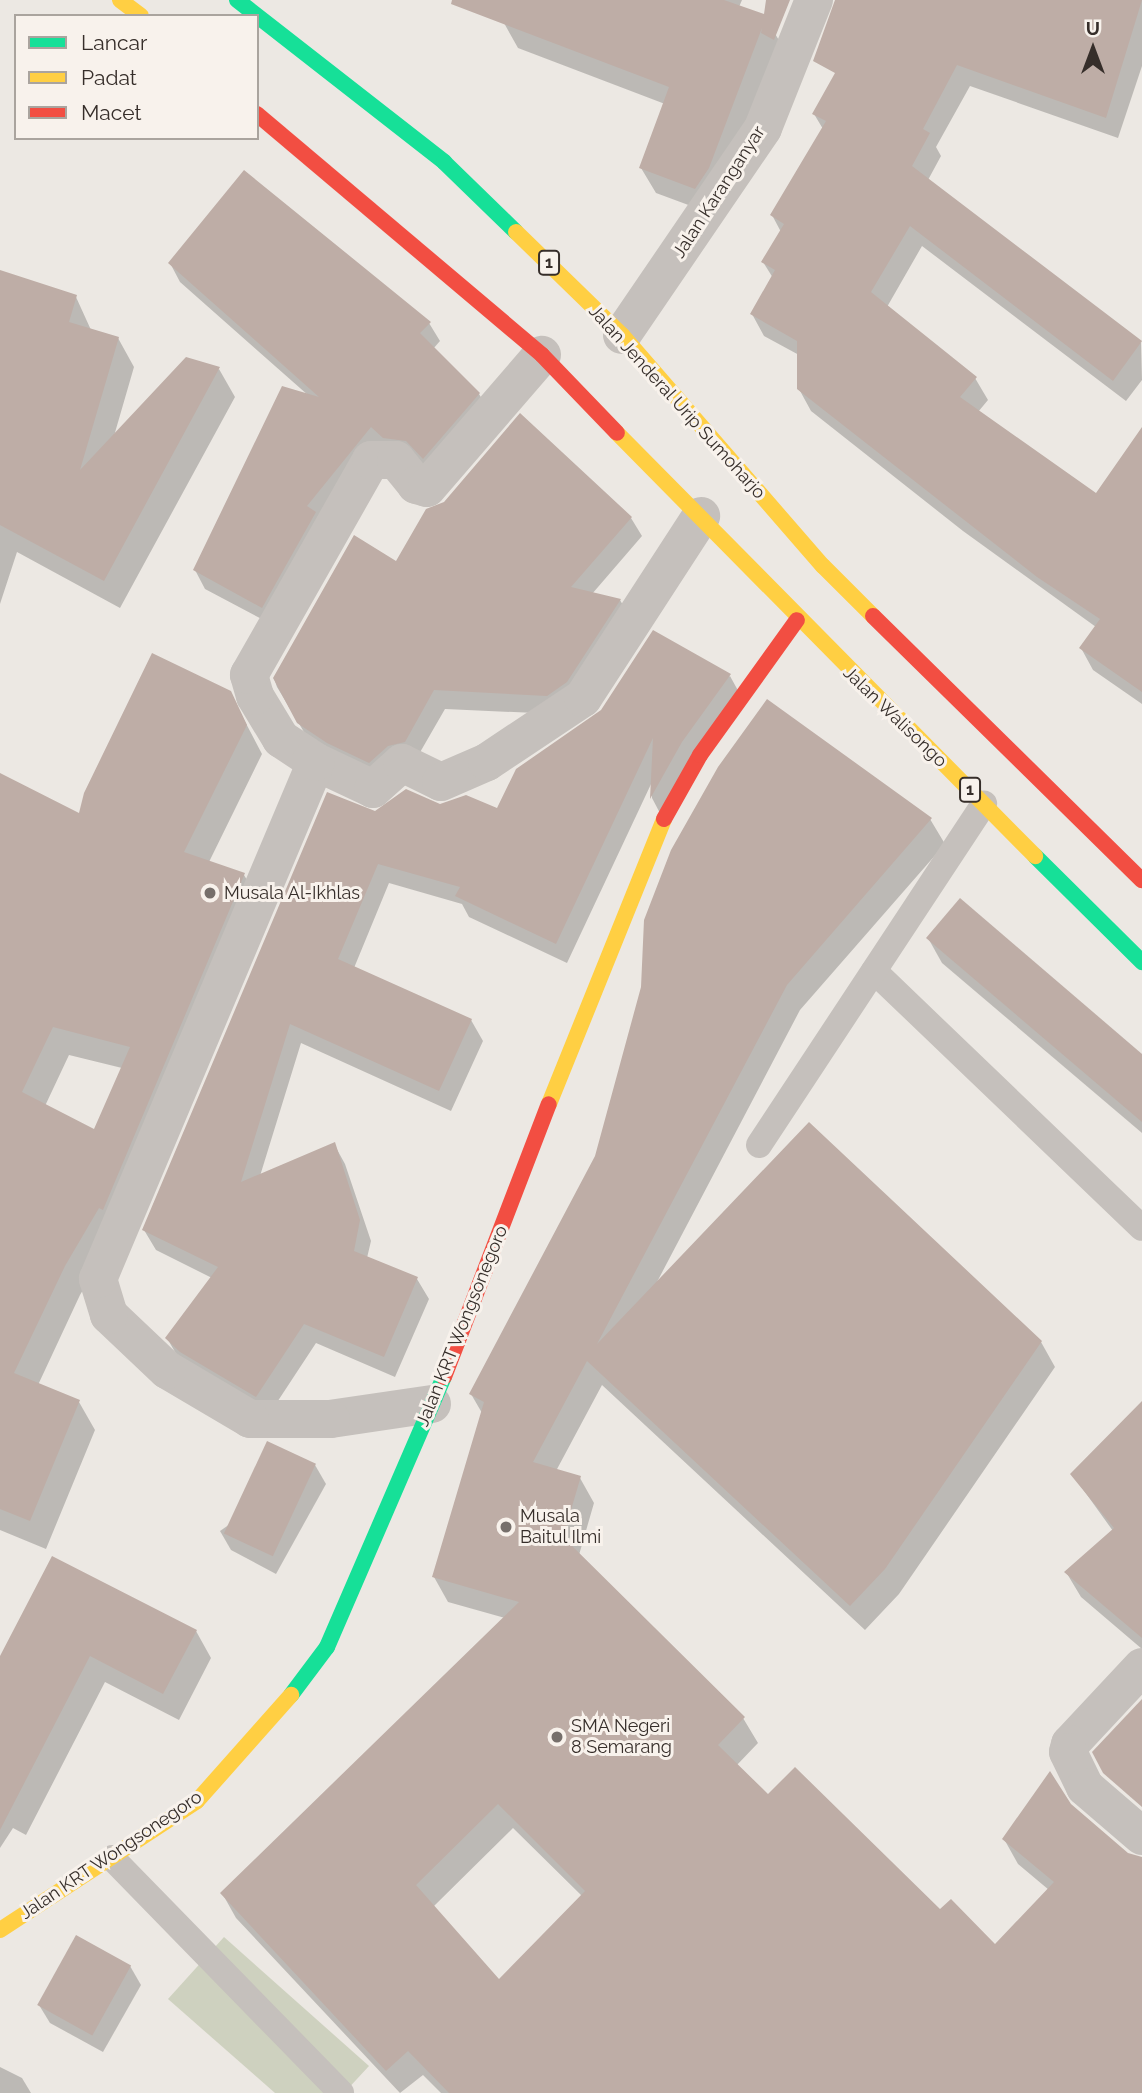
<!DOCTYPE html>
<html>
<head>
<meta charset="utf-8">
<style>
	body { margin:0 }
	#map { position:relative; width:1142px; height:2093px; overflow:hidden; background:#ece8e3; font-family:Raleway,sans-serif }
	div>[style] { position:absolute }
	.green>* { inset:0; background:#ced1bf }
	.shadow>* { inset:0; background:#0003 }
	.building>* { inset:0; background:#beada6; transform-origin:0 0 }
	.lane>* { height:26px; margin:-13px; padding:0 13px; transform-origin:13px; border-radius:13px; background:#c5c0bc }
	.street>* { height:38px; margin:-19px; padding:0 19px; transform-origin:19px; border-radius:19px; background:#c5c0bc }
	.fast>* { height:16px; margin:-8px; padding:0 8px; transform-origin:8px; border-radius:8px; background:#16e098 }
	.slow>* { height:16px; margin:-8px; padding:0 8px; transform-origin:8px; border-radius:8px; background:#ffcf43 }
	.jam>* { height:16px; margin:-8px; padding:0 8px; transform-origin:8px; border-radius:8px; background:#f24e42 }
	.dots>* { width:19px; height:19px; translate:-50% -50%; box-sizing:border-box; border:4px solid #f8f2ec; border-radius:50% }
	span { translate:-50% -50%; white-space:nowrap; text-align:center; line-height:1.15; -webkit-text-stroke:6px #f8f2ec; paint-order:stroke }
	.shield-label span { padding:2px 5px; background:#f8f2ec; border:2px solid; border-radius:5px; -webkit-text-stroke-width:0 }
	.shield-label { font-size:16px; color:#362e2a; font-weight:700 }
	.street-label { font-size:18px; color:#362e2a }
	.poi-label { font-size:18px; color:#362e2a }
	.left { translate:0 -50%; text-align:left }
	.legend { position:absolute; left:14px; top:14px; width:245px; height:126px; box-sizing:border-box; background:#f8f2ec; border:2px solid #aaa49e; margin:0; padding:9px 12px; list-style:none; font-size:21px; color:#362e2a }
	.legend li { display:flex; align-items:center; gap:14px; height:35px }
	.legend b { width:35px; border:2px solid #aaa49e }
	.north { position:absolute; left:1058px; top:14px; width:70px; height:70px; -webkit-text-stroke:5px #f8f2ec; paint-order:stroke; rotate:0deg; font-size:19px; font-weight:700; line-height:28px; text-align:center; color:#362e2a }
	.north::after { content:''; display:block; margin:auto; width:24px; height:32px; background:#362e2a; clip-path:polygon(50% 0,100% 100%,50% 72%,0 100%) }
</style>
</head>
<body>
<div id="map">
	<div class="green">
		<i style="clip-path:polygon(224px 1937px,369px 2066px,344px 2093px,275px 2093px,168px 1999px)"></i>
	</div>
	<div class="shadow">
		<i style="clip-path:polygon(512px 0,742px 0,739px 7px,765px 17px,780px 42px,710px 213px,656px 193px,641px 168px,665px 104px,518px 48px,504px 23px)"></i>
		<i style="clip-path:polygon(902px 0,1142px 0,1142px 66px,1118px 138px,970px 86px,936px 147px,941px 156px,928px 180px,1141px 343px,1142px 380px,1126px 401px,922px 246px,887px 307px,975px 378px,988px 400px,978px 412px,1096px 496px,1142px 450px,1142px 704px,1093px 670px,1081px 648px,1096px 627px,963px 531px,811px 411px,799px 389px,799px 355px,764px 336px,752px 314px,773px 278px,763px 262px,781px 232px,772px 215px,823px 129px,814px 114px)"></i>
		<i style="clip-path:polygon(170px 263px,429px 323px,440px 341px,433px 349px,479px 394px,490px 412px,435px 476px,395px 456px,273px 625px,205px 589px,195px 570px,309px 396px,180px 282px)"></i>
		<i style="clip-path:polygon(0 272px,76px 297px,91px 330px,118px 338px,134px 367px,114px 436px,219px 369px,235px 397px,120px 608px,17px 552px,0 604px)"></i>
		<i style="clip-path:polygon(631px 518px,642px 536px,592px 594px,620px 600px,631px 619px,558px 714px,445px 709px,415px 761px,380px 781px,310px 742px,277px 687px,274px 678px,397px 564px)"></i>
		<i style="clip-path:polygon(730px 676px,741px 696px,662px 817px,652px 798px,652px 782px,567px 963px,469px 917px,462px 904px,389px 883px,354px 968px,471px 1020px,483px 1041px,451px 1111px,301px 1043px,260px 1176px,334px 1144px,345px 1164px,371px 1241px,367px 1258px,417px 1279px,429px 1299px,395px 1377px,316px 1343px,268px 1416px,179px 1359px,167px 1338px,212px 1278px,156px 1250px,144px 1230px,376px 813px,440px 806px,498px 810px)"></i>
		<i style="clip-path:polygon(evenodd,230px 693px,262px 754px,209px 862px,244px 875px,261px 903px,115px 1236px,80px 1295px,38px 1385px,79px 1402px,95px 1430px,46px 1549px,0 1530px,0 798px,80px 815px,230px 693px,69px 1055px,122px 1068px,95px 1131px,45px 1106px,69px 1055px)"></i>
		<i style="clip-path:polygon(evenodd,930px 819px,945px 844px,800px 1010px,657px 1282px,1041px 1342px,1055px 1367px,899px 1594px,865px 1630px,602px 1385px,556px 1471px,580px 1478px,594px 1503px,579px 1555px,743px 1718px,758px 1743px,736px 1766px,768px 1797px,940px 1912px,995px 1947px,1049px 1890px,1018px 1864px,1004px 1839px,1069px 1804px,1127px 1854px,1142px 1858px,1142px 2093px,441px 2093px,423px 2075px,400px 2093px,236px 1918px,222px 1893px,505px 1618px,448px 1602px,434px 1577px,482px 1413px,471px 1394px,597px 1157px,930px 819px,513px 1828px,582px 1896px,499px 1981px,433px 1907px,513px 1828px)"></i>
		<i style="clip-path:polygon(928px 938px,1142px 1056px,1142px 1133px,942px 963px)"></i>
		<i style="clip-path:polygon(1142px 1408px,1142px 1649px,1081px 1597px,1066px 1572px,1113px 1531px,1072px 1474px)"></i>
		<i style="clip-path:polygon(315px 1465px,326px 1484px,276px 1574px,231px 1550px,220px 1531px)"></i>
		<i style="clip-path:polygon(196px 1631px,211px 1658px,179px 1720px,105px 1682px,26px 1835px,13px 1828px,0 1848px,0 1659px)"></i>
		<i style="clip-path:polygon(130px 1966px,141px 1985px,103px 2052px,50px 2023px,39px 2005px)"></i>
		<i style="clip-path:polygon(0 2067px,22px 2078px,31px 2093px,0 2093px)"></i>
	</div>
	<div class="building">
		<i style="clip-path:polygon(452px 0,724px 0,764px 14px,766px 0,790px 0,774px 40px,761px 33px,762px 28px,709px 168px,695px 189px,639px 168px,669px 87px,451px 4px)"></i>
		<i style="clip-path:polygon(835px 0,1142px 0,1106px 118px,957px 65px,923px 129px,930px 133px,912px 166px,1142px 341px,1113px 381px,910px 226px,871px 292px,977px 377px,960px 397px,1096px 493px,1142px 427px,1142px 692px,1079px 648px,1100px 619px,1037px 577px,797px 389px,797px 341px,750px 314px,775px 270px,761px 262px,784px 224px,770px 215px,826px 121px,812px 114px,835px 73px,813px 61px)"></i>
		<i style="clip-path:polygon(244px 170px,431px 322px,420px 333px,480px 393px,423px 459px,406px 441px,383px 438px,371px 427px,307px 506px,316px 512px,262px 608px,193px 570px,282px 386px,319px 397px,168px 263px)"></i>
		<i style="clip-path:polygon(0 270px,77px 295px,69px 322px,119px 337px,80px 470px,186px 357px,220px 367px,104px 581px,0 525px)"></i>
		<i style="clip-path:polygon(520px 413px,632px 517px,571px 587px,621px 599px,567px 682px,547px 696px,434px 690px,405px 742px,388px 746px,369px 763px,327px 743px,297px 723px,273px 678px,354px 535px,396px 561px,426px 509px,444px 502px)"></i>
		<i style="clip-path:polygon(653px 630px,731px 674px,682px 742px,650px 799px,653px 738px,556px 944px,455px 896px,460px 887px,378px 864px,338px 959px,472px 1019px,439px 1091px,290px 1024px,241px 1182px,335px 1142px,360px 1220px,354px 1251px,418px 1277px,384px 1357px,304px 1324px,256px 1397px,180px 1352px,165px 1338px,218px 1267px,142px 1230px,327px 792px,375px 811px,406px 789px,440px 804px,466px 795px,497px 808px,516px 769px,601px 710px)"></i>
		<i style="clip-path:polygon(evenodd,152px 653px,231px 691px,247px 725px,184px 852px,245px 873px,103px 1210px,99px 1208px,65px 1266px,14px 1373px,80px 1400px,30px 1521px,0 1509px,0 773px,79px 813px,84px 793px,152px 653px,53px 1027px,130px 1047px,94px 1129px,22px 1092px,53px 1027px)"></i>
		<i style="clip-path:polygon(evenodd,767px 699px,932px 818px,787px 985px,597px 1344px,809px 1122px,1042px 1341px,885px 1569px,850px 1606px,587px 1361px,533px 1462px,581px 1476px,563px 1537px,745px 1717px,718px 1745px,768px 1794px,795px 1767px,940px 1909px,951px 1899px,995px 1944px,1054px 1882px,1002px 1839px,1050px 1771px,1071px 1804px,1128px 1853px,1142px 1857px,1142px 2093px,449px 2093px,408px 2051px,386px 2071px,220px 1893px,519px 1602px,432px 1577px,484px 1402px,469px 1394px,595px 1156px,641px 987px,644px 920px,671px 850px,718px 767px,767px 699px,498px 1804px,585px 1891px,499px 1979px,416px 1885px,498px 1804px)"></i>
		<i style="clip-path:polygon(960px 898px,1142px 1054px,1142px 1122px,926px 938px)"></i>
		<i style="clip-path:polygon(1142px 1401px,1142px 1638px,1064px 1572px,1114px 1528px,1070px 1474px)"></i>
		<i style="left:267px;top:1441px;width:54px;height:102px;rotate:25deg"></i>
		<i style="clip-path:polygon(52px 1556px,197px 1630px,163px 1694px,90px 1656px,0 1830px,0 1656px)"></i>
		<i style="clip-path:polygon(1142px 1699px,1142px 1807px,1103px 1773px,1092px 1752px)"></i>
		<i style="left:76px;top:1935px;width:63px;height:80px;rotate:29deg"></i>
	</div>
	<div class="lane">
		<i style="left:874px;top:971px;width:371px;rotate:43.8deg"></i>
		<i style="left:759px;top:1145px;width:409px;rotate:-56.6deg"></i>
		<i style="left:112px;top:1858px;width:328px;rotate:45.7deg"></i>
	</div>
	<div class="street">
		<i style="left:622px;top:335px;width:250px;rotate:-55.7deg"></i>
		<i style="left:763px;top:128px;width:138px;rotate:-68.3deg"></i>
		<i style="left:316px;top:762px;width:63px;rotate:25.3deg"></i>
		<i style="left:373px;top:789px;width:39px;rotate:-42deg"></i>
		<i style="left:402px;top:763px;width:43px;rotate:26deg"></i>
		<i style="left:441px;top:782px;width:50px;rotate:-23.5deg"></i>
		<i style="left:487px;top:762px;width:115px;rotate:-33.7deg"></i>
		<i style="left:583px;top:698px;width:217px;rotate:-57deg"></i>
		<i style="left:432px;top:1404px;width:102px;rotate:171.6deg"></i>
		<i style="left:331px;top:1419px;width:81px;rotate:180deg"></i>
		<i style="left:250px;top:1419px;width:96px;rotate:-149.4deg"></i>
		<i style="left:167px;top:1370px;width:80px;rotate:-136.5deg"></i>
		<i style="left:109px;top:1315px;width:38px;rotate:-107deg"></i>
		<i style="left:98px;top:1279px;width:561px;rotate:-67.14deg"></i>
		<i style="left:316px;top:762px;width:42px;rotate:-146.7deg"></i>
		<i style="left:281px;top:739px;width:50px;rotate:-121.2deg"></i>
		<i style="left:255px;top:696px;width:22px;rotate:-106deg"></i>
		<i style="left:249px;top:675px;width:247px;rotate:-60.4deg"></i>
		<i style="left:371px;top:460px;width:25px"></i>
		<i style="left:396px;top:460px;width:32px;rotate:51deg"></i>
		<i style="left:416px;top:485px;width:11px;rotate:15deg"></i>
		<i style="left:427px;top:488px;width:176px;rotate:-49.2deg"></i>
		<i style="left:1142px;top:1667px;width:105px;rotate:133.1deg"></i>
		<i style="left:1070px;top:1744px;width:8px;rotate:104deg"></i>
		<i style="left:1068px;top:1752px;width:39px;rotate:64deg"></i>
		<i style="left:1085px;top:1787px;width:75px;rotate:40.7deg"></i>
	</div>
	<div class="fast">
		<i style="left:237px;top:0;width:263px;rotate:38deg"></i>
		<i style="left:444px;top:162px;width:100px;rotate:44.2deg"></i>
		<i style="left:1035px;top:856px;width:151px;rotate:44.7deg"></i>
		<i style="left:291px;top:1695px;width:60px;rotate:-53.1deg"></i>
		<i style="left:327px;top:1647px;width:294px;rotate:-66.6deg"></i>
	</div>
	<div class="slow">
		<i style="left:120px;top:0;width:26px;rotate:37deg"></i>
		<i style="left:516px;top:232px;width:148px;rotate:44.2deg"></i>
		<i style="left:622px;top:335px;width:306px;rotate:49deg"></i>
		<i style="left:823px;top:566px;width:71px;rotate:45deg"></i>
		<i style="left:617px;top:433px;width:595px;rotate:45.34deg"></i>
		<i style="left:549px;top:1104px;width:307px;rotate:-68deg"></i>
		<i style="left:0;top:1930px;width:235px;rotate:-33.2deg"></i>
		<i style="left:197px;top:1801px;width:142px;rotate:-48.4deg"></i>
	</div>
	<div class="jam">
		<i style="left:257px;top:114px;width:373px;rotate:40.2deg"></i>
		<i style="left:542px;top:355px;width:108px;rotate:46.1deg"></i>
		<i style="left:873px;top:616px;width:377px;rotate:44.5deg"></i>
		<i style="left:664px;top:819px;width:73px;rotate:-60.6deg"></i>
		<i style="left:700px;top:755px;width:166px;rotate:-54.3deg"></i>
		<i style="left:444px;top:1377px;width:292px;rotate:-69deg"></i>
	</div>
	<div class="dots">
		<i style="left:210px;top:893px;background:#766f6b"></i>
		<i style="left:506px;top:1527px;background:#766f6b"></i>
		<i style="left:557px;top:1737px;background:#766f6b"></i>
	</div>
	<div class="shield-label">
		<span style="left:549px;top:263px">1</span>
		<span style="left:970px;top:790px">1</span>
	</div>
	<div class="street-label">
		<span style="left:719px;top:192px;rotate:-57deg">Jalan Karanganyar</span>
		<span style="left:677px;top:402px;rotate:48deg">Jalan Jenderal Urip Sumoharjo</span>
		<span style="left:895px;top:717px;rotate:44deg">Jalan Walisongo</span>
		<span style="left:462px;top:1326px;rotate:-68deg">Jalan KRT Wongsonegoro</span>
		<span style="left:111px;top:1855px;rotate:-34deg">Jalan KRT Wongsonegoro</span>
	</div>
	<div class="poi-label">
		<span class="left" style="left:224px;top:893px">Musala Al-Ikhlas</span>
		<span class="left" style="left:520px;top:1527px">Musala<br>Baitul Ilmi</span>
		<span class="left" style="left:571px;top:1737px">SMA Negeri<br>8 Semarang</span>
	</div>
	<ul class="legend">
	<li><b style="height:9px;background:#16e098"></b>Lancar</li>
	<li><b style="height:9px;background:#ffcf43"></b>Padat</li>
	<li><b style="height:9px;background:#f24e42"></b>Macet</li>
	</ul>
	<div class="north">U</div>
</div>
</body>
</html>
